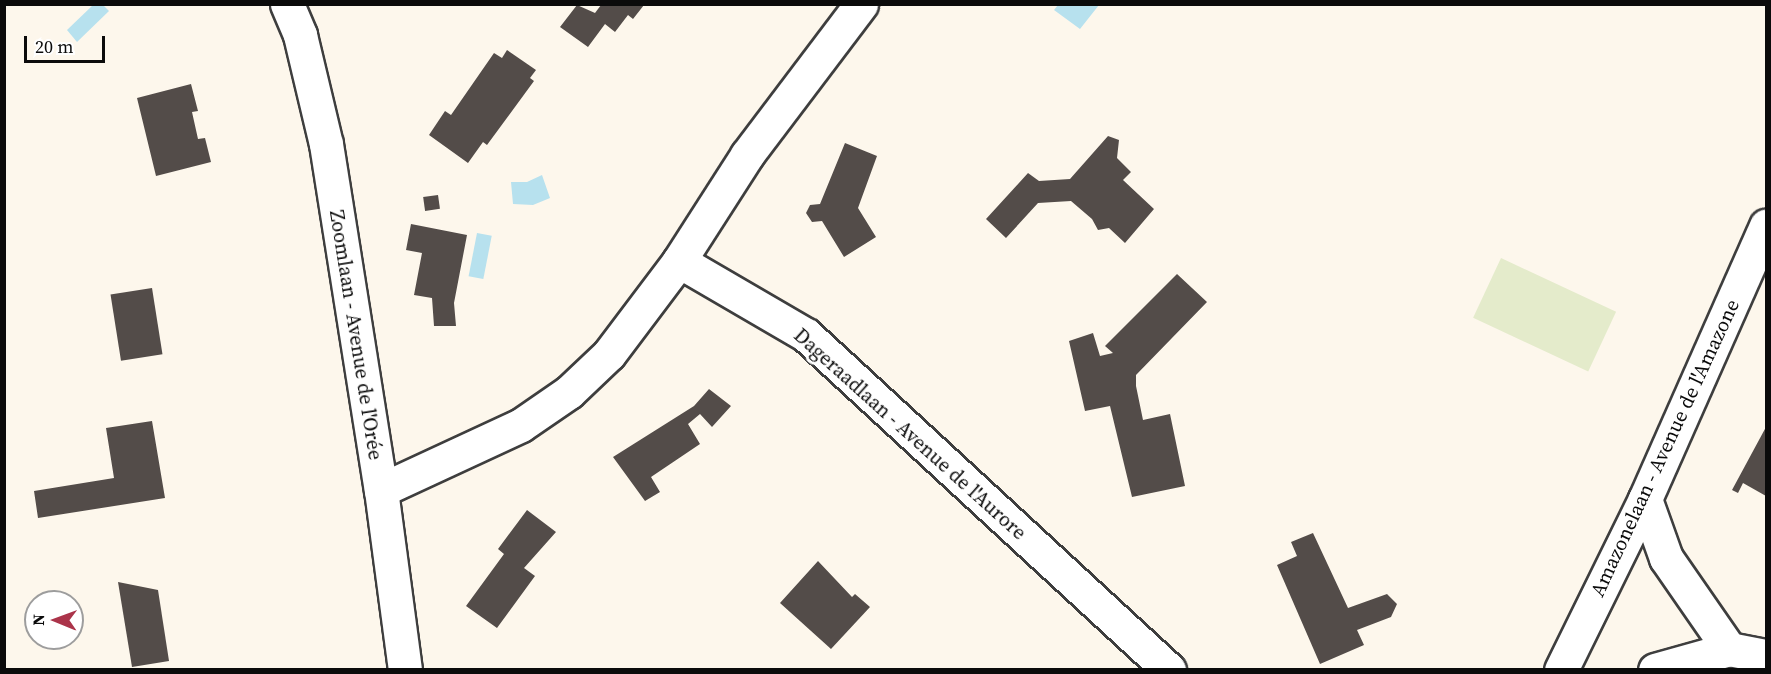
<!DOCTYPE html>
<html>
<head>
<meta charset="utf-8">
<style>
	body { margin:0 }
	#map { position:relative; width:1771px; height:674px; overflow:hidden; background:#fdf7ec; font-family:"Source Serif 4",serif }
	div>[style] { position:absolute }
	.pitch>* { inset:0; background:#e4ebcb; transform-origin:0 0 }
	.water>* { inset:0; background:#b7e1ee; transform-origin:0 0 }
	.building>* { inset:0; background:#534c49; transform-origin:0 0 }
	.roads { filter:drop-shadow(2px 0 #3e3e3e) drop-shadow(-2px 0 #3e3e3e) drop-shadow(0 2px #3e3e3e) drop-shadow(0 -2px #3e3e3e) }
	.minor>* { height:33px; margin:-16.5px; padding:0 16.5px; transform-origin:16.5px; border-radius:16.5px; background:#fff }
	span { translate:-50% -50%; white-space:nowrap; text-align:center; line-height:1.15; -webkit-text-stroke:6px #fff; paint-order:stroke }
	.street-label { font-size:20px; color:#0b0b0b }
	.frame { position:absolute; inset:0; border:6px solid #0b0b0b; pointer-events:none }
	.north { position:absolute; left:24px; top:590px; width:60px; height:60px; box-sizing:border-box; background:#fff; border:2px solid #9d9d9d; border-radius:50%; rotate:271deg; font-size:16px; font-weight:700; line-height:24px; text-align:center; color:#0b0b0b }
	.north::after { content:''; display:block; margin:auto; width:21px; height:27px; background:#ab344a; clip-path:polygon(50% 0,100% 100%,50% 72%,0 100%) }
	.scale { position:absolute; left:24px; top:36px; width:81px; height:27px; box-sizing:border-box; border:3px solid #0b0b0b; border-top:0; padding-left:8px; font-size:18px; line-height:21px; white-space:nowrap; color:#0b0b0b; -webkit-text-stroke:4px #fff; paint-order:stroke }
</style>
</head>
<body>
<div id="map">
	<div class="pitch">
		<i style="left:1501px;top:258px;width:127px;height:66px;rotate:25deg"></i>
	</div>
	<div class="water">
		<i style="clip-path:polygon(93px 5px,103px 5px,109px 11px,77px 42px,67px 30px)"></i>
		<i style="clip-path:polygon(1058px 5px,1058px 4px,1099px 5px,1080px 29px,1054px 10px)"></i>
		<i style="clip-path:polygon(542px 175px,550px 198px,533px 205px,513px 204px,511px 182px,527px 182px)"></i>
		<i style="left:477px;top:233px;width:15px;height:44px;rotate:11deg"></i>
	</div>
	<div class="building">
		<i style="clip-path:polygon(577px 5px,595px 13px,601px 5px,644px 5px,633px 19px,628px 15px,615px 32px,605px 24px,588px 47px,560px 27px)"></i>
		<i style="clip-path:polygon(507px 50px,536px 70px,530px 78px,534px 81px,487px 145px,483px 142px,468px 163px,429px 135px,445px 111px,451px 115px,494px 53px,502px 58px)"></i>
		<i style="clip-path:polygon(191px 84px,198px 111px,192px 112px,198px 139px,205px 138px,211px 162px,156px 176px,137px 98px)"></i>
		<i style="clip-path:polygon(1108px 136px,1119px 140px,1117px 158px,1131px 172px,1123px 180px,1154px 209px,1125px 243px,1109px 228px,1098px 230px,1092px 219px,1071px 201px,1038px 203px,1006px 238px,986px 219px,1028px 173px,1039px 181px,1070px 179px)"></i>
		<i style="clip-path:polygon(845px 143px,877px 156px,858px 208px,876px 237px,844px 257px,822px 221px,812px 222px,806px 213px,810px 205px,820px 204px)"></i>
		<i style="left:438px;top:195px;width:14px;height:15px;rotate:82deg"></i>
		<i style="clip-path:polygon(411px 224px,467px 235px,454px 303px,456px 326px,434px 326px,432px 298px,414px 295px,422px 253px,406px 250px)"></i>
		<i style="clip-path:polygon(1177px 274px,1207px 302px,1136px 375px,1136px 386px,1143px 420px,1170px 414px,1185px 486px,1132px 497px,1110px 406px,1085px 411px,1069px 341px,1093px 333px,1100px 356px,1113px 353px,1105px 346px)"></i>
		<i style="left:152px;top:288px;width:67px;height:42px;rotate:81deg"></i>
		<i style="clip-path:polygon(709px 389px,731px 406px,712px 427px,700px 414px,688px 424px,700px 444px,651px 477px,660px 492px,645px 501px,613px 457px,694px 406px)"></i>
		<i style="clip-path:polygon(152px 421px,165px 498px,38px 518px,34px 491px,114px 478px,106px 428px)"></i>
		<i style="clip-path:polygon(1766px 427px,1766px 496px,1743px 483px,1738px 493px,1732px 490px)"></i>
		<i style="clip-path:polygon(527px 510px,556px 532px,524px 568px,535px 576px,497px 628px,466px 606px,504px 554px,498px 549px)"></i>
		<i style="clip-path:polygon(1313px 533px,1348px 608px,1387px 594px,1397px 604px,1391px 617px,1357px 630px,1364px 645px,1320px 664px,1277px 565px,1297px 556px,1291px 542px)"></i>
		<i style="clip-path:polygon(818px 561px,852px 597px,855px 594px,870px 607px,831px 649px,780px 603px)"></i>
		<i style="clip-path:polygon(118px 582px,158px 590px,169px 661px,132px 667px)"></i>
	</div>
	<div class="roads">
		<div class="minor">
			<i style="left:287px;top:4px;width:34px;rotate:67deg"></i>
			<i style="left:300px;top:35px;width:112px;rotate:76.6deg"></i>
			<i style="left:326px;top:144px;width:350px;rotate:81deg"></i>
			<i style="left:381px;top:490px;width:182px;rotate:82.4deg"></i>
			<i style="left:679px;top:261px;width:126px;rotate:-57.3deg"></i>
			<i style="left:747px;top:155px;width:189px;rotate:-52.9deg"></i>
			<i style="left:381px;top:490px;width:154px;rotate:-24.9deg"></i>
			<i style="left:521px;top:425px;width:58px;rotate:-34.5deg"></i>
			<i style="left:569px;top:392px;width:55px;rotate:-43.5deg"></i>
			<i style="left:609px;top:354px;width:116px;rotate:-53deg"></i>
			<i style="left:679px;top:261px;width:147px;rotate:30.2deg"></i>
			<i style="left:806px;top:335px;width:494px;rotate:42.7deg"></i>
			<i style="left:1645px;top:499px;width:63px;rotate:70.4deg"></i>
			<i style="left:1666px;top:558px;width:111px;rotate:55.3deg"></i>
			<i style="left:1561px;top:670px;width:191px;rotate:-63.8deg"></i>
			<i style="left:1645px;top:499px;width:299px;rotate:-66.1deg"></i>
			<i style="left:1655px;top:670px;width:77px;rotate:-15.8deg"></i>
			<i style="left:1729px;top:649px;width:38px;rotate:11deg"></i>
		</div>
	</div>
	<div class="street-label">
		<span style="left:356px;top:335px;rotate:81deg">Zoomlaan - Avenue de l'Orée</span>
		<span style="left:910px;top:434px;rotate:42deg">Dageraadlaan - Avenue de l'Aurore</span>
		<span style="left:1665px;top:448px;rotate:-65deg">Amazonelaan - Avenue de l'Amazone</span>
	</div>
	<div class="frame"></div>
	<div class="north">N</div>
	<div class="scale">20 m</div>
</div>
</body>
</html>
